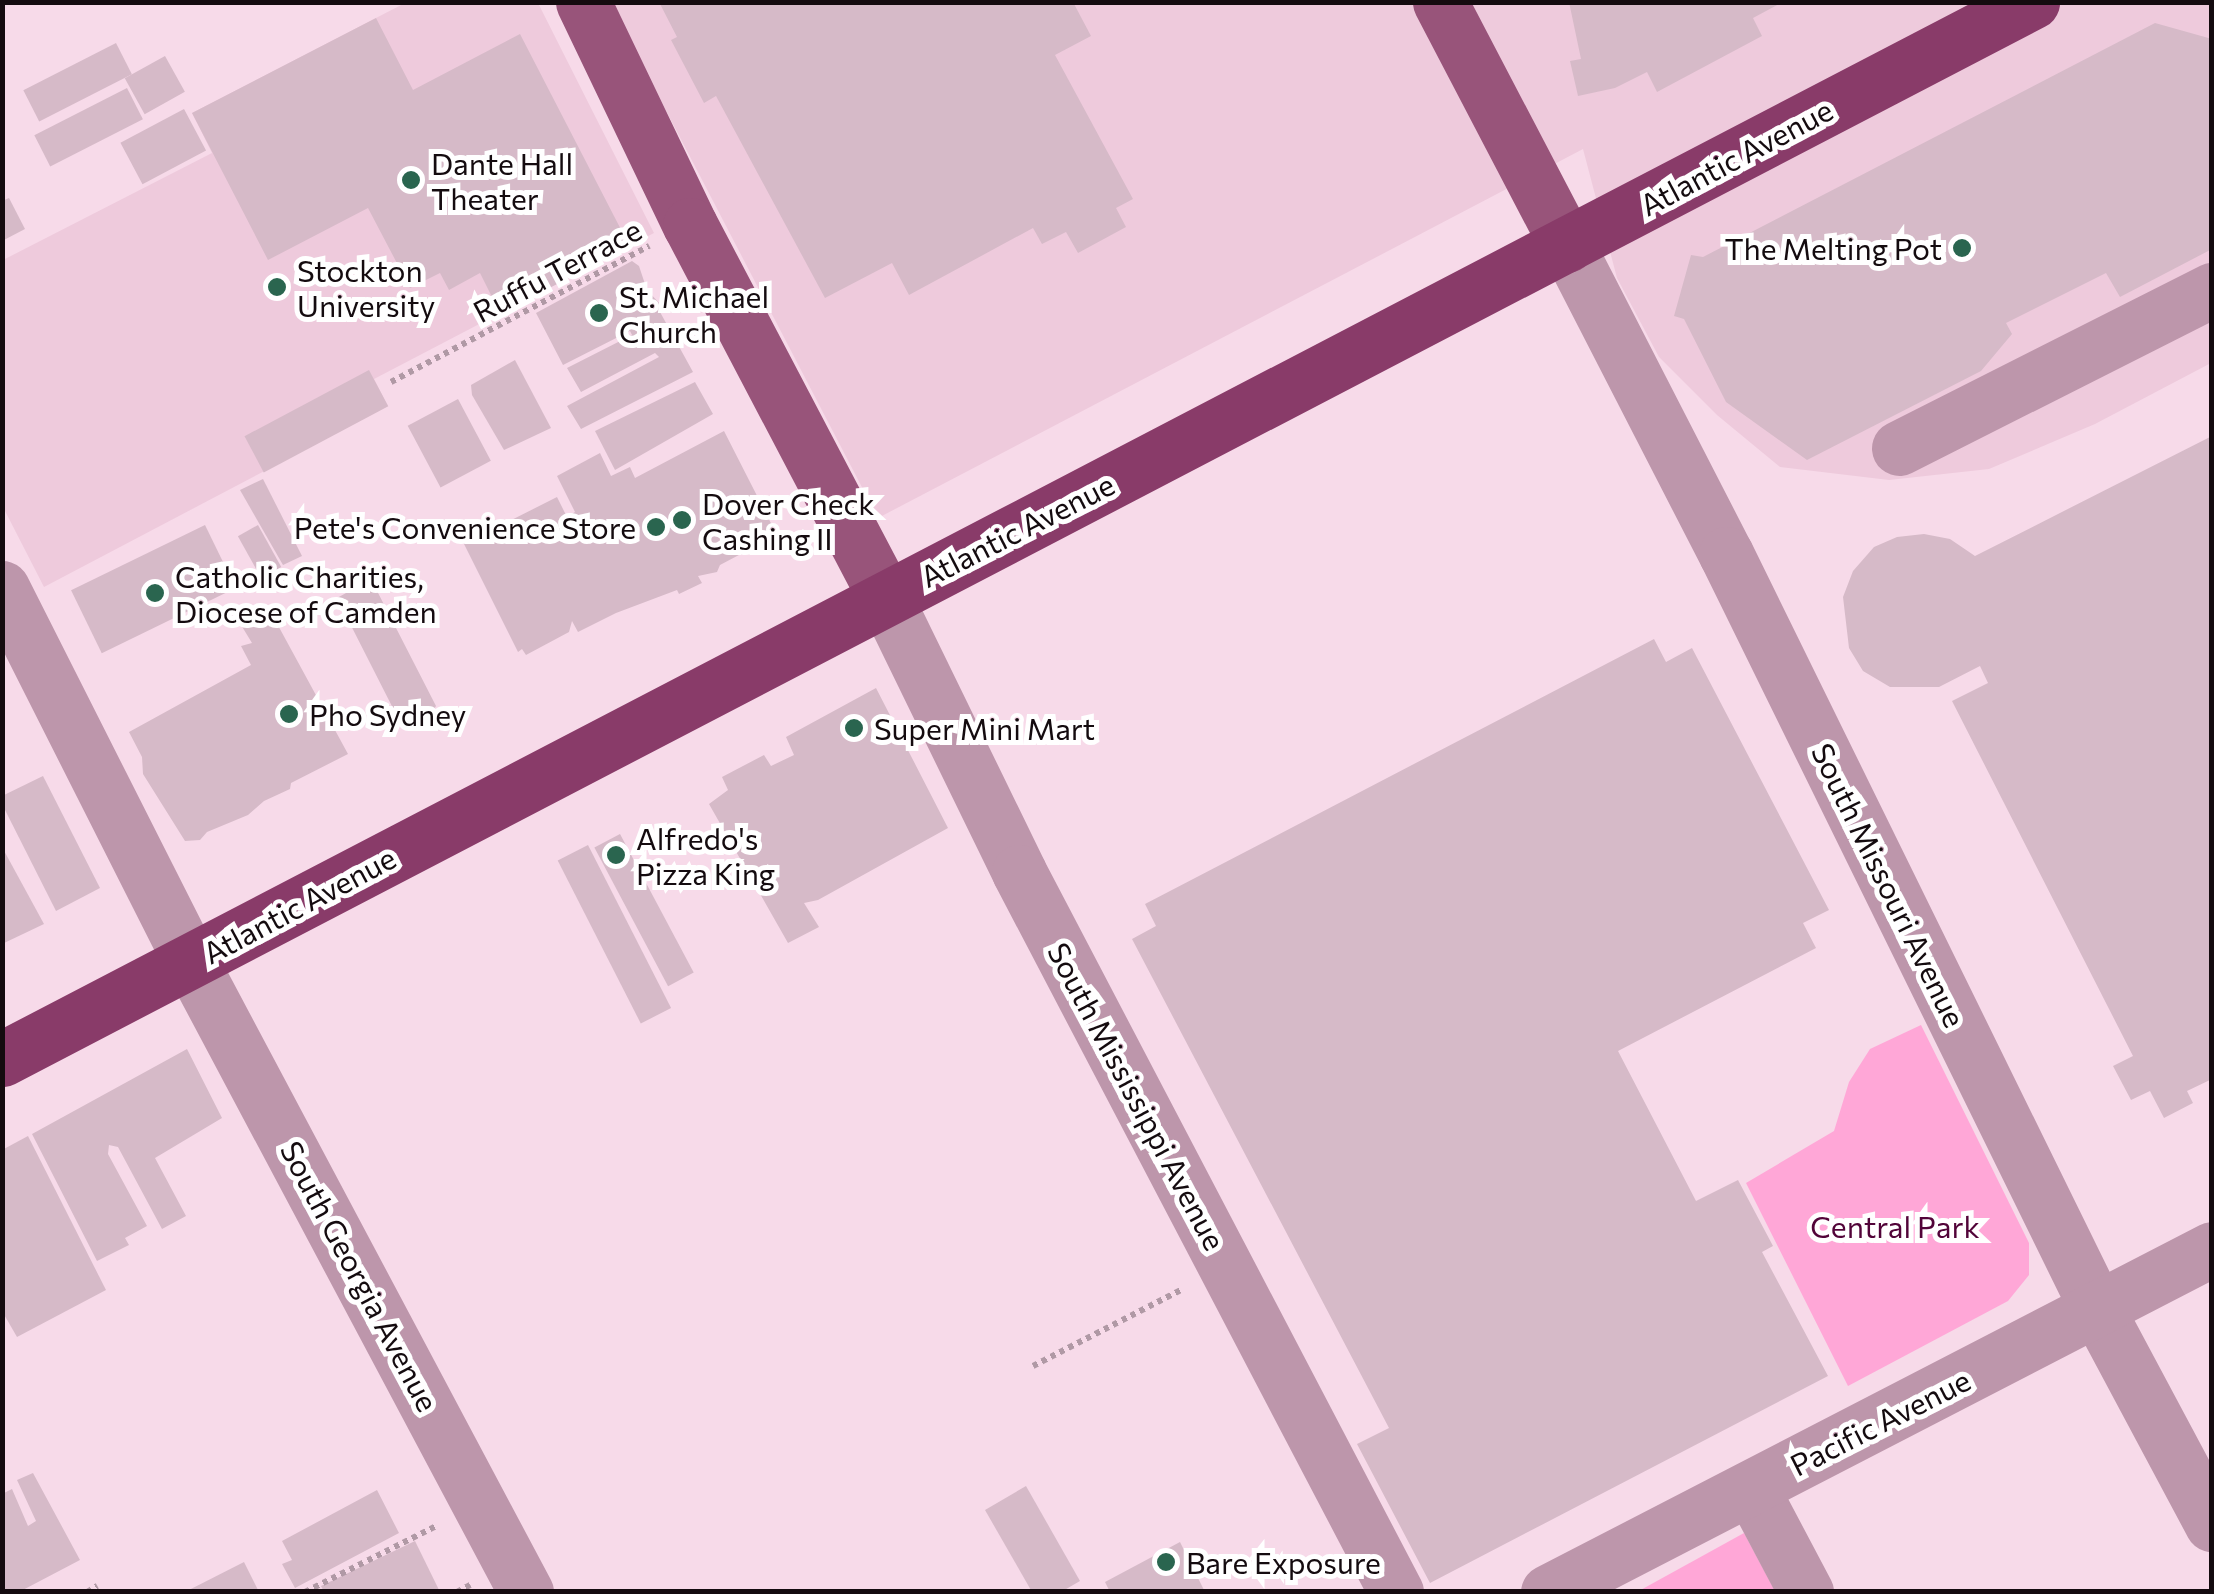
<!DOCTYPE html>
<html>
<head>
<meta charset="utf-8">
<style>
	body { margin:0 }
	#map { position:relative; width:2214px; height:1594px; overflow:hidden; background:#f7dae9; font-family:Commissioner,sans-serif }
	div>[style] { position:absolute }
	.built>* { inset:0; background:#eecadc }
	.green>* { inset:0; background:#ffa7d7 }
	.building>* { inset:0; background:#d6bac8; transform-origin:0 0 }
	.path>* { height:6px; margin-top:-3px; transform-origin:0; background:repeating-linear-gradient(90deg,#b099a5 0 5px,transparent 0 10px) }
	.minor>* { height:55px; margin:-27.5px; padding:0 27.5px; transform-origin:27.5px; border-radius:27.5px; background:#bd96ab }
	.major>* { height:55px; margin:-27.5px; padding:0 27.5px; transform-origin:27.5px; border-radius:27.5px; background:#98547a }
	.highway>* { height:55px; margin:-27.5px; padding:0 27.5px; transform-origin:27.5px; border-radius:27.5px; background:#893b69 }
	.dots>* { width:28px; height:28px; translate:-50% -50%; box-sizing:border-box; border:5px solid #fff; border-radius:50% }
	span { translate:-50% -50%; white-space:nowrap; text-align:center; line-height:1.15; -webkit-text-stroke:10px #fff; paint-order:stroke }
	.street-label { font-size:30px; color:#140b0f }
	.poi-label { font-size:30px; color:#140b0f }
	.left { translate:0 -50%; text-align:left }
	.right { translate:-100% -50%; text-align:right }
	.park-label { font-size:30px; color:#520439 }
	.frame { position:absolute; inset:0; border:5px solid #140b0f; pointer-events:none }
</style>
</head>
<body>
<div id="map">
	<div class="built">
		<i style="clip-path:polygon(405px 3px,538px 3px,654px 233px,374px 379px,388px 406px,44px 587px,3px 507px,3px 260px,212px 153px,192px 113px)"></i>
		<i style="clip-path:polygon(610px 3px,2211px 3px,2211px 363px,2095px 424px,1989px 469px,1889px 480px,1780px 467px,1717px 415px,1659px 357px,1617px 278px,1583px 149px,878px 518px)"></i>
	</div>
	<div class="green">
		<i style="clip-path:polygon(1921px 1025px,2029px 1243px,2029px 1275px,2008px 1301px,1848px 1386px,1746px 1183px,1834px 1131px,1849px 1082px,1870px 1049px)"></i>
		<i style="clip-path:polygon(1744px 1533px,1775px 1591px,1637px 1592px)"></i>
	</div>
	<div class="building">
		<i style="clip-path:polygon(659px 2px,1073px 2px,1091px 36px,1055px 55px,1133px 199px,1116px 208px,1126px 227px,1078px 253px,1066px 232px,1042px 244px,1033px 228px,909px 295px,892px 263px,825px 298px,716px 96px,704px 103px,671px 40px,677px 37px)"></i>
		<i style="clip-path:polygon(1569px 2px,1783px 2px,1753px 18px,1762px 36px,1657px 92px,1647px 72px,1615px 88px,1578px 96px,1570px 61px,1581px 59px)"></i>
		<i style="clip-path:polygon(376px 18px,413px 90px,520px 34px,630px 247px,500px 313px,480px 273px,449px 290px,440px 273px,410px 288px,368px 208px,268px 260px,192px 113px)"></i>
		<i style="clip-path:polygon(2155px 23px,2212px 39px,2212px 249px,2120px 297px,2106px 273px,2006px 323px,2012px 334px,1981px 371px,1807px 460px,1726px 402px,1684px 319px,1674px 316px,1691px 255px,1703px 257px)"></i>
		<i style="left:116px;top:43px;width:35px;height:104px;rotate:63deg"></i>
		<i style="left:165px;top:56px;width:41px;height:46px;rotate:61deg"></i>
		<i style="left:127px;top:88px;width:35px;height:104px;rotate:63deg"></i>
		<i style="left:184px;top:109px;width:47px;height:72px;rotate:62deg"></i>
		<i style="clip-path:polygon(9px 198px,25px 229px,2px 241px,2px 201px)"></i>
		<i style="clip-path:polygon(632px 261px,639px 266px,647px 290px,661px 305px,660px 312px,693px 372px,581px 429px,567px 406px,659px 357px,655px 353px,581px 392px,567px 368px,632px 335px,630px 331px,563px 365px,536px 313px)"></i>
		<i style="clip-path:polygon(515px 360px,551px 428px,504px 450px,472px 395px,471px 385px)"></i>
		<i style="left:369px;top:370px;width:41px;height:141px;rotate:62deg"></i>
		<i style="clip-path:polygon(695px 382px,713px 414px,615px 470px,595px 431px)"></i>
		<i style="left:458px;top:399px;width:70px;height:57px;rotate:62deg"></i>
		<i style="clip-path:polygon(724px 431px,777px 535px,720px 565px,717px 572px,698px 576px,702px 583px,679px 594px,677px 590px,616px 613px,578px 632px,572px 621px,569px 632px,526px 655px,522px 649px,518px 652px,464px 544px,557px 497px,567px 517px,575px 512px,557px 476px,600px 453px,611px 476px,630px 467px,635px 478px)"></i>
		<i style="clip-path:polygon(2212px 436px,2212px 1079px,2187px 1091px,2193px 1103px,2164px 1118px,2150px 1091px,2131px 1100px,2113px 1066px,2133px 1056px,1952px 701px,1988px 683px,1980px 666px,1939px 687px,1890px 687px,1863px 671px,1849px 648px,1843px 597px,1853px 571px,1874px 547px,1897px 537px,1924px 534px,1950px 539px,1975px 556px)"></i>
		<i style="clip-path:polygon(263px 479px,302px 556px,283px 565px,240px 490px)"></i>
		<i style="left:205px;top:525px;width:70px;height:149px;rotate:64deg"></i>
		<i style="left:258px;top:525px;width:48px;height:23px;rotate:61deg"></i>
		<i style="clip-path:polygon(364px 583px,367px 589px,374px 585px,436px 706px,425px 723px,402px 726px,337px 598px)"></i>
		<i style="clip-path:polygon(268px 607px,348px 754px,291px 783px,290px 789px,264px 801px,248px 815px,207px 832px,200px 840px,185px 841px,143px 774px,142px 757px,129px 732px,251px 665px,241px 646px,252px 643px,238px 620px)"></i>
		<i style="clip-path:polygon(1654px 639px,1666px 662px,1692px 648px,1829px 910px,1803px 923px,1816px 948px,1618px 1051px,1696px 1201px,1738px 1180px,1773px 1246px,1762px 1252px,1828px 1376px,1430px 1583px,1357px 1444px,1389px 1428px,1132px 939px,1156px 926px,1145px 904px)"></i>
		<i style="clip-path:polygon(876px 688px,948px 828px,818px 900px,804px 903px,819px 927px,788px 943px,709px 804px,728px 790px,722px 777px,764px 755px,771px 766px,794px 755px,786px 737px)"></i>
		<i style="clip-path:polygon(43px 776px,100px 888px,56px 911px,2px 804px,2px 796px)"></i>
		<i style="left:620px;top:834px;width:157px;height:29px;rotate:62deg"></i>
		<i style="left:588px;top:845px;width:183px;height:34px;rotate:63deg"></i>
		<i style="clip-path:polygon(2px 847px,44px 924px,2px 944px)"></i>
		<i style="clip-path:polygon(187px 1049px,222px 1118px,155px 1158px,186px 1216px,162px 1229px,118px 1147px,109px 1145px,108px 1154px,147px 1226px,125px 1238px,129px 1245px,97px 1261px,32px 1134px)"></i>
		<i style="clip-path:polygon(28px 1136px,106px 1290px,17px 1337px,2px 1311px,2px 1150px)"></i>
		<i style="clip-path:polygon(33px 1473px,80px 1560px,19px 1592px,2px 1592px,2px 1494px,12px 1489px,28px 1526px,36px 1521px,17px 1480px)"></i>
		<i style="clip-path:polygon(1026px 1486px,1080px 1581px,1061px 1592px,1032px 1592px,985px 1510px)"></i>
		<i style="clip-path:polygon(377px 1490px,399px 1533px,295px 1588px,282px 1564px,292px 1560px,282px 1541px)"></i>
		<i style="clip-path:polygon(415px 1541px,440px 1592px,324px 1592px,321px 1586px)"></i>
		<i style="clip-path:polygon(1180px 1542px,1205px 1592px,1110px 1592px,1105px 1582px)"></i>
		<i style="clip-path:polygon(244px 1562px,259px 1592px,185px 1592px)"></i>
	</div>
	<div class="path">
		<i style="left:391px;top:382px;width:292px;rotate:-27.8deg"></i>
		<i style="left:1033px;top:1366px;width:169px;rotate:-27.2deg"></i>
		<i style="left:87px;top:1592px;width:12px;rotate:-31deg"></i>
		<i style="left:305px;top:1592px;width:149px;rotate:-26.7deg"></i>
		<i style="left:457px;top:1592px;width:15px;rotate:-28deg"></i>
	</div>
	<div class="minor">
		<i style="left:1567px;top:245px;width:348px;rotate:62.8deg"></i>
		<i style="left:1726px;top:554px;width:841px;rotate:63.83deg"></i>
		<i style="left:2097px;top:1309px;width:244px;rotate:61.9deg"></i>
		<i style="left:1899px;top:448px;width:351px;rotate:-26.8deg"></i>
		<i style="left:2px;top:588px;width:419px;rotate:63.2deg"></i>
		<i style="left:191px;top:962px;width:714px;rotate:62deg"></i>
		<i style="left:885px;top:597px;width:306px;rotate:64deg"></i>
		<i style="left:1019px;top:872px;width:813px;rotate:62.36deg"></i>
		<i style="left:1751px;top:1488px;width:118px;rotate:62.1deg"></i>
		<i style="left:1548px;top:1592px;width:747px;rotate:-27.32deg"></i>
	</div>
	<div class="major">
		<i style="left:583px;top:2px;width:247px;rotate:64.4deg"></i>
		<i style="left:690px;top:225px;width:420px;rotate:62.3deg"></i>
		<i style="left:1440px;top:2px;width:274px;rotate:62.4deg"></i>
	</div>
	<div class="highway">
		<i style="left:2px;top:1059px;width:2289px;rotate:-27.51deg"></i>
	</div>
	<div class="dots">
		<i style="left:411px;top:180px;background:#2a654f"></i>
		<i style="left:1962px;top:248px;background:#2a654f"></i>
		<i style="left:277px;top:287px;background:#2a654f"></i>
		<i style="left:599px;top:313px;background:#2a654f"></i>
		<i style="left:682px;top:520px;background:#2a654f"></i>
		<i style="left:656px;top:527px;background:#2a654f"></i>
		<i style="left:155px;top:593px;background:#2a654f"></i>
		<i style="left:289px;top:714px;background:#2a654f"></i>
		<i style="left:854px;top:728px;background:#2a654f"></i>
		<i style="left:616px;top:855px;background:#2a654f"></i>
		<i style="left:1166px;top:1562px;background:#2a654f"></i>
	</div>
	<div class="street-label">
		<span style="left:1736px;top:157px;rotate:-28deg">Atlantic Avenue</span>
		<span style="left:557px;top:270px;rotate:-28deg">Ruffu Terrace</span>
		<span style="left:1017px;top:530px;rotate:-27deg">Atlantic Avenue</span>
		<span style="left:1889px;top:885px;rotate:64deg">South Missouri Avenue</span>
		<span style="left:299px;top:905px;rotate:-28deg">Atlantic Avenue</span>
		<span style="left:1137px;top:1096px;rotate:62deg">South Mississippi Avenue</span>
		<span style="left:360px;top:1276px;rotate:62deg">South Georgia Avenue</span>
		<span style="left:1880px;top:1422px;rotate:-27deg">Pacific Avenue</span>
	</div>
	<div class="poi-label">
		<span class="left" style="left:431px;top:180px">Dante Hall<br>Theater</span>
		<span class="right" style="left:1942px;top:248px">The Melting Pot</span>
		<span class="left" style="left:297px;top:287px">Stockton<br>University</span>
		<span class="left" style="left:619px;top:313px">St. Michael<br>Church</span>
		<span class="left" style="left:702px;top:520px">Dover Check<br>Cashing II</span>
		<span class="right" style="left:636px;top:527px">Pete's Convenience Store</span>
		<span class="left" style="left:175px;top:593px">Catholic Charities,<br>Diocese of Camden</span>
		<span class="left" style="left:309px;top:714px">Pho Sydney</span>
		<span class="left" style="left:874px;top:728px">Super Mini Mart</span>
		<span class="left" style="left:636px;top:855px">Alfredo's<br>Pizza King</span>
		<span class="left" style="left:1186px;top:1562px">Bare Exposure</span>
	</div>
	<div class="park-label">
		<span style="left:1895px;top:1226px">Central Park</span>
	</div>
	<div class="frame"></div>
</div>
</body>
</html>
